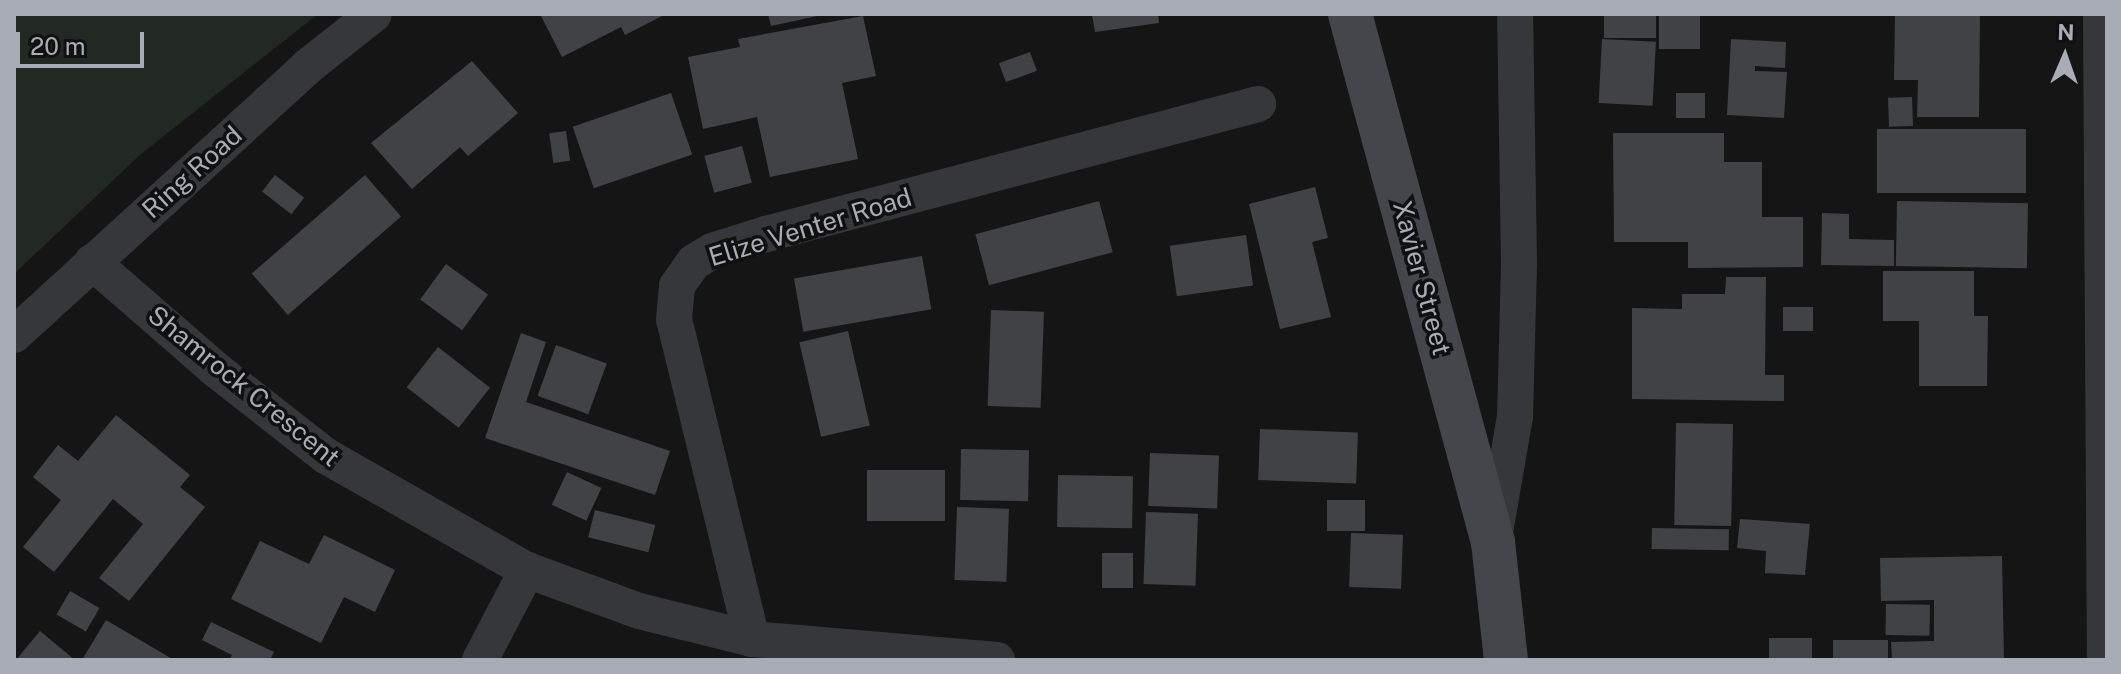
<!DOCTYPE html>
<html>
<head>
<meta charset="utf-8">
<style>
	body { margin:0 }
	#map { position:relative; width:2121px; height:674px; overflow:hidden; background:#151516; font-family:"Public Sans",sans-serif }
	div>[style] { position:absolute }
	.green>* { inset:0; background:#212922 }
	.building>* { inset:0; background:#414246; transform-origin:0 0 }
	.street>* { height:36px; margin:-18px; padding:0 18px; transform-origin:18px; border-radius:18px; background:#36373b }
	.secondary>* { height:44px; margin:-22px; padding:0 22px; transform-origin:22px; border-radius:22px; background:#44464b }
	span { translate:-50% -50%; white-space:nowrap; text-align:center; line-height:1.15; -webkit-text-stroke:7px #101011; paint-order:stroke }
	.street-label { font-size:26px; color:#a7acb6 }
	.frame { position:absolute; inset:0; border:16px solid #a7acb6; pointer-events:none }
	.north { position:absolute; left:2025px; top:16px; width:80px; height:80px; -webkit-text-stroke:6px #101011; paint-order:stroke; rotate:2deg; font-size:22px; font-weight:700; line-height:32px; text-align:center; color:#a7acb6 }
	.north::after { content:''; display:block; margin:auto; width:28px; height:36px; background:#a7acb6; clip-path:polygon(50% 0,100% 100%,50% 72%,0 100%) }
	.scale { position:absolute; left:16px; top:32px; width:128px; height:36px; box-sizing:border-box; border:4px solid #a7acb6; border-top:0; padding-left:10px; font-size:24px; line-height:28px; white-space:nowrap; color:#a7acb6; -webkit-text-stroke:6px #101011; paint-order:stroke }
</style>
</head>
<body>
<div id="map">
	<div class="green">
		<i style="clip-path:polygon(14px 14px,318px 14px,141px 154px,14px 274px)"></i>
	</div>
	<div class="building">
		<i style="clip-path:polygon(540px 14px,666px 14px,625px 35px,621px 27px,562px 57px)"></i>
		<i style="clip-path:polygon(768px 14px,822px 14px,822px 15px,771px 26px)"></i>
		<i style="clip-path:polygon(1092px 14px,1158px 14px,1159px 23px,1095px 32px)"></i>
		<i style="left:1604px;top:14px;width:52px;height:24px"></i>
		<i style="left:1659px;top:14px;width:41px;height:35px"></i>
		<i style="clip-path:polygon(1895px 14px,1980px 15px,1979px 117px,1917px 117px,1918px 80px,1894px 80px)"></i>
		<i style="clip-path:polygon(863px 16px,876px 76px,842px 83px,858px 159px,770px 177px,757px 117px,703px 129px,688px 57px,740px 47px,738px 39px)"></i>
		<i style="left:1602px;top:39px;width:54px;height:64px;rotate:3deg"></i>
		<i style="clip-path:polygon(1731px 39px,1786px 42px,1785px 68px,1755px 66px,1755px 71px,1787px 72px,1784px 118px,1727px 115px)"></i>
		<i style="left:1030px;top:52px;width:20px;height:33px;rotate:70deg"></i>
		<i style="clip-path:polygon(472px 61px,518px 113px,468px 156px,460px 147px,412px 189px,371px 143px)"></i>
		<i style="left:671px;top:93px;width:65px;height:104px;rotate:71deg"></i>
		<i style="left:1676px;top:93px;width:29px;height:25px"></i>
		<i style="left:1912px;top:97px;width:29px;height:24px;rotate:88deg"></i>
		<i style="left:1877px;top:129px;width:149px;height:64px"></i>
		<i style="left:566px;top:131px;width:30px;height:17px;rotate:82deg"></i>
		<i style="clip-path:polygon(1613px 133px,1724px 133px,1724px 162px,1762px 162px,1762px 217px,1803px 217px,1803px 267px,1688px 268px,1688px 242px,1614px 242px)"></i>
		<i style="left:742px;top:146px;width:38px;height:39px;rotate:75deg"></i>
		<i style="left:275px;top:175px;width:37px;height:21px;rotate:38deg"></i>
		<i style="left:365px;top:175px;width:55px;height:150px;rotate:49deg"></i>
		<i style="clip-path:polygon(1315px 187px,1328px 238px,1312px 242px,1331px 317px,1280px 329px,1249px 204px)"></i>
		<i style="left:1099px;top:201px;width:53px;height:128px;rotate:75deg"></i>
		<i style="left:1897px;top:201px;width:131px;height:65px;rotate:1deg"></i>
		<i style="clip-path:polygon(1822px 213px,1849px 214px,1849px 239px,1894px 240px,1894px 266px,1821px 265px)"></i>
		<i style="left:1246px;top:235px;width:51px;height:77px;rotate:82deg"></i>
		<i style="left:922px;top:256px;width:54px;height:130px;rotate:80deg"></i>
		<i style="left:446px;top:264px;width:52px;height:44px;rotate:36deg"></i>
		<i style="clip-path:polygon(1883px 271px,1974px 271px,1974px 316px,1988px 316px,1987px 386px,1919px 386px,1919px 321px,1883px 321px)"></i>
		<i style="clip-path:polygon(1726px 277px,1766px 277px,1765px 375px,1784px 375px,1784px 401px,1632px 399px,1632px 308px,1682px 309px,1682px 294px,1725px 294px)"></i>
		<i style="left:1783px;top:307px;width:30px;height:24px"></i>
		<i style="left:991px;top:310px;width:53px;height:96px;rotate:2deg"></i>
		<i style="left:848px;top:331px;width:97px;height:50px;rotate:77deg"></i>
		<i style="clip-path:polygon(521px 333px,546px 342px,526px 402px,670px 451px,655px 495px,485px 438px)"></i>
		<i style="left:556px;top:345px;width:54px;height:54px;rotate:20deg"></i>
		<i style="left:438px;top:347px;width:66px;height:51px;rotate:38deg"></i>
		<i style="clip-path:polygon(116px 415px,190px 475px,180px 487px,205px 507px,129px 601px,99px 578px,143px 524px,113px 499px,54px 572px,23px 547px,61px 500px,33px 477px,58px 445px,78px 461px)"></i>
		<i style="left:1676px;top:423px;width:57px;height:102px;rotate:1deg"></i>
		<i style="left:1260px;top:429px;width:98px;height:51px;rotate:2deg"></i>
		<i style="left:961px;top:449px;width:68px;height:51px;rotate:1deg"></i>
		<i style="left:1150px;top:453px;width:69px;height:53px;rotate:2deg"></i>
		<i style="left:867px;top:470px;width:78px;height:51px"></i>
		<i style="left:567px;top:472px;width:38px;height:36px;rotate:25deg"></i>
		<i style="left:1058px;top:475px;width:75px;height:52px;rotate:1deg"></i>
		<i style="left:1365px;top:500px;width:31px;height:38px;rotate:90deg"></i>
		<i style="left:957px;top:507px;width:52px;height:73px;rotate:2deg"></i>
		<i style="left:595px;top:510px;width:62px;height:28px;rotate:14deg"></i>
		<i style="left:1146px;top:512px;width:52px;height:72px;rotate:2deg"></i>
		<i style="clip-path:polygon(1740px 519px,1810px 524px,1805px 575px,1765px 573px,1766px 551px,1737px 548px)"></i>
		<i style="left:1652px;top:528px;width:77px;height:21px;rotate:1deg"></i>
		<i style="left:1351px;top:533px;width:52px;height:54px;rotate:2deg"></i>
		<i style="clip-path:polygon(324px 535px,395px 570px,375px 612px,344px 597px,321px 643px,231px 599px,260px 541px,309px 564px)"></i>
		<i style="left:1102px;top:553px;width:31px;height:35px"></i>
		<i style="clip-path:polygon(2002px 556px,2004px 660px,1892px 660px,1891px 642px,1934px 641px,1934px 600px,1881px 601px,1880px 558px)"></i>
		<i style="left:70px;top:591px;width:34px;height:27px;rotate:30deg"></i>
		<i style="left:1886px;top:604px;width:44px;height:31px;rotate:1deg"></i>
		<i style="clip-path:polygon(106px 620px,174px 660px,82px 660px)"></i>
		<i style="clip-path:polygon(211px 622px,274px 652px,270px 660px,229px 660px,232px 655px,202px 640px)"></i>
		<i style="clip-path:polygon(40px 631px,75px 660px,16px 660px)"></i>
		<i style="left:1812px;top:638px;width:22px;height:43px;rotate:90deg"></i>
		<i style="left:1833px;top:640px;width:55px;height:20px"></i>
	</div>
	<div class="street">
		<i style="left:2101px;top:14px;width:646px;rotate:89.65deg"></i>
		<i style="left:92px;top:262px;width:163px;rotate:41deg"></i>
		<i style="left:215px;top:369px;width:141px;rotate:38.1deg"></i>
		<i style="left:326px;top:456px;width:231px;rotate:29.6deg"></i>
		<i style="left:527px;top:570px;width:119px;rotate:20.1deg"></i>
		<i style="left:639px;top:611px;width:116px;rotate:13.9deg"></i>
		<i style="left:752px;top:639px;width:246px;rotate:4.9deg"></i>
		<i style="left:14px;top:335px;width:397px;rotate:-42.4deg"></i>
		<i style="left:307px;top:67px;width:85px;rotate:-38.3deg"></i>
		<i style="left:1494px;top:538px;width:123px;rotate:-80.2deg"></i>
		<i style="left:1515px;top:417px;width:154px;rotate:-88.5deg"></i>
		<i style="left:1519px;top:263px;width:249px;rotate:-90.9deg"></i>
		<i style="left:752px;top:639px;width:328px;rotate:-103.7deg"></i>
		<i style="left:674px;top:320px;width:34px;rotate:-85deg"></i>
		<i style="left:677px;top:286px;width:29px;rotate:-55deg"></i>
		<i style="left:694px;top:262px;width:21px;rotate:-31deg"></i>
		<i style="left:712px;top:251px;width:57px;rotate:-17.5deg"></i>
		<i style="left:766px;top:234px;width:509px;rotate:-14.8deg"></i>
		<i style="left:480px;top:660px;width:102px;rotate:-62.4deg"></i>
	</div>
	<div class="secondary">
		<i style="left:1350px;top:14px;width:547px;rotate:74.85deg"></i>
		<i style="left:1493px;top:542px;width:119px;rotate:83.7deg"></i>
	</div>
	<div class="street-label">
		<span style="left:192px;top:172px;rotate:-42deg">Ring Road</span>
		<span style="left:810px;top:227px;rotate:-17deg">Elize Venter Road</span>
		<span style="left:1422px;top:278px;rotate:75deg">Xavier Street</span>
		<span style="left:244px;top:386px;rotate:39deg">Shamrock Crescent</span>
	</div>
	<div class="frame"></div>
	<div class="north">N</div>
	<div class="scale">20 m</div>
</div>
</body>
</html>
